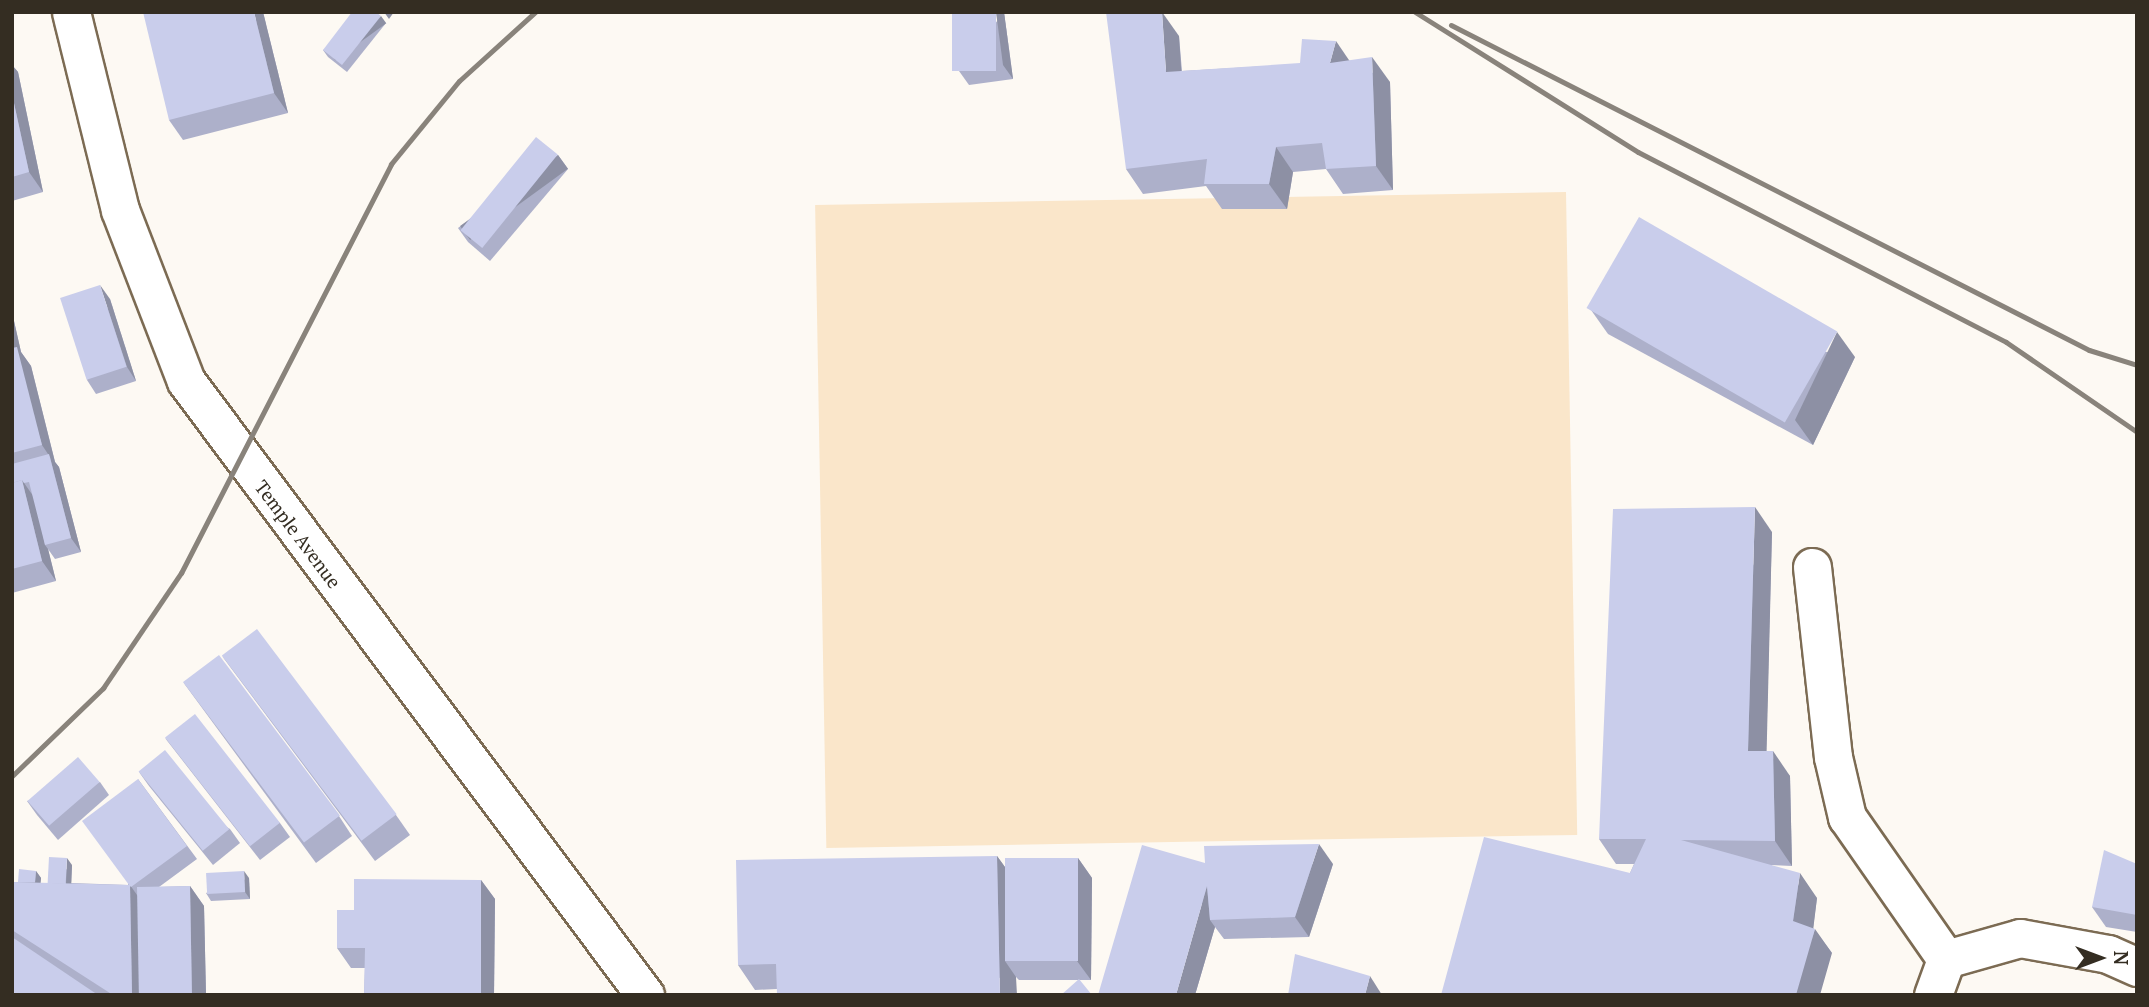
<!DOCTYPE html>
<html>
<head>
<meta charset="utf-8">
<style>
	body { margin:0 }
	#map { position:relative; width:2149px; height:1007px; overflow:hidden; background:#fdf9f3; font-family:"PT Serif",serif }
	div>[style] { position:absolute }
	.green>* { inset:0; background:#fae6ca; transform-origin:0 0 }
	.roads { filter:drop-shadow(2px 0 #7c6b53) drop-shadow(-2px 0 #7c6b53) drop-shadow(0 2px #7c6b53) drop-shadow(0 -2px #7c6b53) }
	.minor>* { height:37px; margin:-18.5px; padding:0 18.5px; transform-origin:18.5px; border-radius:18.5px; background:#fff }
	.rail>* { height:5px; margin:-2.5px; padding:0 2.5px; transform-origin:2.5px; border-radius:2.5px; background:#89837b }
	.wall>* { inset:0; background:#adb0ca }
	.shaded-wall>* { inset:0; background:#8d90a4; transform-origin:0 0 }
	.building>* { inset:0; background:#c9cdeb; transform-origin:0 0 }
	span { translate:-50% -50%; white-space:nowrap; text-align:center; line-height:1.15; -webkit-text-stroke:5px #fff; paint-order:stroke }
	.street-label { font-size:19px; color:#342d22 }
	.frame { position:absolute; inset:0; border:14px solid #342d22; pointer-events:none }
	.north { position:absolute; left:2065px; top:923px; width:70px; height:70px; -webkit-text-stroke:5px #fff; paint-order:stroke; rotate:90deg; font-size:19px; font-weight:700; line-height:28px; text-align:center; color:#342d22 }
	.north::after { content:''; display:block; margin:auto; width:24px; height:32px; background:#342d22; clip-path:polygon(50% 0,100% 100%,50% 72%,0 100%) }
</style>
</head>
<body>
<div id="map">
	<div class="green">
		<i style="left:1566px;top:192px;width:643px;height:751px;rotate:89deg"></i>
	</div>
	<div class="roads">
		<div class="minor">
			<i style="left:71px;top:12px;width:204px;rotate:76.1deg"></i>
			<i style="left:120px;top:210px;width:183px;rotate:68.9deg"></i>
			<i style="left:186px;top:381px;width:767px;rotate:53.22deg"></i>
			<i style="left:1812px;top:567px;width:191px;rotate:83.7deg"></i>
			<i style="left:1833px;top:757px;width:62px;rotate:76.9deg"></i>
			<i style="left:1847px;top:817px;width:173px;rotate:55.1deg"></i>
			<i style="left:1933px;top:995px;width:38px;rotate:-70deg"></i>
			<i style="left:1946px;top:959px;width:77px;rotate:-15.8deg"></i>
			<i style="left:2020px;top:938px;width:89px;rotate:10.3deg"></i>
			<i style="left:2108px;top:954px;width:32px;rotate:24deg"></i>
		</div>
	</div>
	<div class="rail">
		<i style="left:1415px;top:12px;width:263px;rotate:32.1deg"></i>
		<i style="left:1638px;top:152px;width:414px;rotate:27.3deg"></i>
		<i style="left:2006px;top:342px;width:159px;rotate:34.5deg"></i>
		<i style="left:1451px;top:25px;width:716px;rotate:26.99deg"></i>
		<i style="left:2089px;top:350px;width:50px;rotate:17.4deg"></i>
		<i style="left:12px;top:776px;width:127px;rotate:-44deg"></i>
		<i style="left:103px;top:688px;width:139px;rotate:-55.9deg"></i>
		<i style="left:181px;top:573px;width:460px;rotate:-62.8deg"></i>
		<i style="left:391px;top:164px;width:107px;rotate:-50.7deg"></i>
		<i style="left:459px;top:81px;width:103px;rotate:-42.2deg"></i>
	</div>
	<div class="wall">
		<i style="clip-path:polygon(263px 12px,288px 113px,183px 140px,169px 120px)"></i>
		<i style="clip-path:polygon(1004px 12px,1013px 79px,969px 85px,959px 71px)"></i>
		<i style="clip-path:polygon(386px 23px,347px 72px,328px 57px,323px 50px)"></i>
		<i style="clip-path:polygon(1179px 36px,1182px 71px,1350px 61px,1390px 82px,1393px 190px,1343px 194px,1326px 169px,1293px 172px,1287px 209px,1222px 209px,1206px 186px,1143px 194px,1126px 169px)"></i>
		<i style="clip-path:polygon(12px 65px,18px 72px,43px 192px,12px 201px)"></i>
		<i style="clip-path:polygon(558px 155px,568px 169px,490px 261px,468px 242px,458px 228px)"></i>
		<i style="clip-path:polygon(110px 299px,136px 381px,96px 394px,87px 380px)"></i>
		<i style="clip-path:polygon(1591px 310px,1855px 357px,1813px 445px,1608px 334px)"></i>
		<i style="clip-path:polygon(12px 318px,14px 321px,21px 352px,31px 366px,55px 462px,59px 467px,81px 552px,55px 559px,48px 549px,56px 581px,12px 593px)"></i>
		<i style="clip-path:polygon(1772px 532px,1766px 751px,1790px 776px,1792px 866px,1771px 865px,1817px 898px,1813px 928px,1832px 953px,1630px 873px,1634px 864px,1616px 864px,1599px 839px)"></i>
		<i style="clip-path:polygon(222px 656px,396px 815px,410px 835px,375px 861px)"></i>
		<i style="clip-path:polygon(183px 682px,339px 816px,352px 836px,316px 863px)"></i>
		<i style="clip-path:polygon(165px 738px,280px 823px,290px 837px,260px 860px)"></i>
		<i style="clip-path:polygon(139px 772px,230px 829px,240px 843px,213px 865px,149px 786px)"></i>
		<i style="clip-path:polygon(138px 779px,197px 859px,159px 887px,190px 886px,204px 906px,206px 995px,12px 995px,12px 882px,18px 882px,36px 871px,41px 878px,40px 883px,49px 883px,72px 865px,71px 883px,128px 885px)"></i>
		<i style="clip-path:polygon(100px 782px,109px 795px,58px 840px,37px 815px,27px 801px)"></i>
		<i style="clip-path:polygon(997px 856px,1005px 867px,1078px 858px,1092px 878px,1091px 980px,1019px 980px,1016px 977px,755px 990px,738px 965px)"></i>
		<i style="clip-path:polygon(1205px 863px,1333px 864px,1309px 937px,1224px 939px,1215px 927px,1195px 995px)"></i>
		<i style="clip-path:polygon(2137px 864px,2137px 932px,2106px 927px,2092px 907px)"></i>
		<i style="clip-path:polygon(249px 878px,250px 899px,211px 901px,206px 893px)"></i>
		<i style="clip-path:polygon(481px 880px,495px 899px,494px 995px,364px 995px,365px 968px,351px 968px,337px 948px,354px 910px)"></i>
	</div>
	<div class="shaded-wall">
		<i style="clip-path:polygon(254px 12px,263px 12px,288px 113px,274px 93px)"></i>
		<i style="clip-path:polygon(384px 12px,394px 12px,389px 19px)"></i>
		<i style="clip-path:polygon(996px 12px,1004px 12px,1013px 79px,1003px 65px)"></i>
		<i style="clip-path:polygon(1162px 12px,1179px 36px,1183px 97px,1166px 72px)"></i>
		<i style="left:381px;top:16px;width:9px;height:63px;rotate:54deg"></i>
		<i style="clip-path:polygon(1336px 41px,1353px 66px,1330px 63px)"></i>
		<i style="clip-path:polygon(1372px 57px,1390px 82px,1393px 190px,1376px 166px)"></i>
		<i style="clip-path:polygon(12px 65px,18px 72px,43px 192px,29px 172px,12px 94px)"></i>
		<i style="clip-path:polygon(1276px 147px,1293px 172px,1287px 209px,1269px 184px)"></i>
		<i style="left:558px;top:155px;width:17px;height:121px;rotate:54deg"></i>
		<i style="clip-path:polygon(100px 285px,110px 299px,136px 381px,127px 367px)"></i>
		<i style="clip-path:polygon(12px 318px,14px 321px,21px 352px,31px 366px,55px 462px,59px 467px,81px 552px,71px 538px,50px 457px,42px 445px,13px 348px,12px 343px)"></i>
		<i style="clip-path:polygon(1837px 332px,1855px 357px,1813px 445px,1795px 420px)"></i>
		<i style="clip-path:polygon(22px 480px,36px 500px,45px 545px,48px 549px,56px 581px,42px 561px)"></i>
		<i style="clip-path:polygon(1755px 507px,1772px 532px,1766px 776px,1748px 751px)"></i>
		<i style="clip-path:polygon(1773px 751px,1790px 776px,1792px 866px,1775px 841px)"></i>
		<i style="clip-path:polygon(1319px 844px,1333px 864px,1309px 937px,1295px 917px)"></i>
		<i style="clip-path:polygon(997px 856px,1015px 881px,1005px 961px,1016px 977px,1017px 995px,1000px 995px)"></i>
		<i style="clip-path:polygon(67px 858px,72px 865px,71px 892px,66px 884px)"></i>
		<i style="clip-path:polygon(1078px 858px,1092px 878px,1091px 980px,1077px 961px)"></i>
		<i style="clip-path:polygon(36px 871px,41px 878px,40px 891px,35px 884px)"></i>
		<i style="clip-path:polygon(244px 871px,249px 878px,250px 899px,245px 892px)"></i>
		<i style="clip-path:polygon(1800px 873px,1817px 898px,1812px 939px,1815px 929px,1832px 953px,1820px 995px,1796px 995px,1793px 921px)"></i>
		<i style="clip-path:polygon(481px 880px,495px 899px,494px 995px,481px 995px)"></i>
		<i style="clip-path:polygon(130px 885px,144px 905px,146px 995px,132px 995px)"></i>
		<i style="clip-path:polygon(190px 886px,204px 906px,206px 995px,192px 995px)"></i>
		<i style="clip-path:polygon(1207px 886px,1210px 920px,1215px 927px,1195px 995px,1176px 995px)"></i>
		<i style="clip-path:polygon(1370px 976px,1382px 995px,1365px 995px)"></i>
	</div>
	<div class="building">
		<i style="clip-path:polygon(143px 12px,254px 12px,274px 93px,169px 120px)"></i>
		<i style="clip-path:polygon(352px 12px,376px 12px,381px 16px,342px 65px,323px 50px)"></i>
		<i style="left:952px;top:12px;width:44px;height:59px"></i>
		<i style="clip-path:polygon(1106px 12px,1162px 12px,1166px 72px,1300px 63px,1302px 39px,1336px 41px,1330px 63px,1372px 57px,1376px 166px,1326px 169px,1322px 143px,1276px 147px,1269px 184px,1204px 184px,1207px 159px,1126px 169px)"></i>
		<i style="clip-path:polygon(12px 94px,29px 172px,12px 177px)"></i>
		<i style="left:536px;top:137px;width:28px;height:120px;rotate:39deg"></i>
		<i style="left:1639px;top:217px;width:229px;height:105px;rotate:30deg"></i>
		<i style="left:100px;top:285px;width:86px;height:42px;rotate:72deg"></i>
		<i style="clip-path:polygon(17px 347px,42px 445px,12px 453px,12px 348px)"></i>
		<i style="clip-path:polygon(49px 454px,71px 538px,45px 545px,29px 482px,24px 483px,22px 480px,12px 483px,12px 464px)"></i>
		<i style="clip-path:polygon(22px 480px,42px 561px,12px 569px,12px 483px)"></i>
		<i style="clip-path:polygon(1755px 507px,1748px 751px,1773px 751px,1775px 841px,1681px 840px,1800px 873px,1793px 921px,1815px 929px,1796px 995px,1441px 995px,1484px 837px,1630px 873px,1646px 839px,1599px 839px,1613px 509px)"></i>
		<i style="left:257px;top:629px;width:232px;height:44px;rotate:53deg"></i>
		<i style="left:219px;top:655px;width:201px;height:45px;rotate:53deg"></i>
		<i style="left:195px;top:714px;width:138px;height:38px;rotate:52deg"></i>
		<i style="left:165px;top:750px;width:102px;height:34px;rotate:51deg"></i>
		<i style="left:78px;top:757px;width:33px;height:67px;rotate:49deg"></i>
		<i style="clip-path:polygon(138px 779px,187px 846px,131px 887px,129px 885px,82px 821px)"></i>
		<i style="clip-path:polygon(1319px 844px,1295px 917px,1210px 920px,1207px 886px,1176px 995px,1098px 995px,1142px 845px,1205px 863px,1204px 846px)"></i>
		<i style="clip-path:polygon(2104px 850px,2137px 864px,2137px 915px,2092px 907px)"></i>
		<i style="clip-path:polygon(997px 856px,1000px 995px,777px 995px,776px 964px,738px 965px,736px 860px)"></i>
		<i style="left:49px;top:857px;width:18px;height:26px;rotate:3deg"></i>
		<i style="left:1005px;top:858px;width:73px;height:103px"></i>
		<i style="clip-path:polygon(19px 869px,36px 871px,35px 882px,18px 882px)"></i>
		<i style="left:244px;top:871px;width:21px;height:38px;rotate:87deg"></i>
		<i style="clip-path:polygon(354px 879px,481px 880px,481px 995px,364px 995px,365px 948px,337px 948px,337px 910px,354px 910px)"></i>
		<i style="clip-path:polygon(12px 882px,130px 885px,132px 995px,113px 995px,12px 930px)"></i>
		<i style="left:190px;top:886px;width:109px;height:53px;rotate:89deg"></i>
		<i style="clip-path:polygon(12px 937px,98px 995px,12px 995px)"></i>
		<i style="clip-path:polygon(1295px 954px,1370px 976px,1365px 995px,1288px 995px)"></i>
		<i style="clip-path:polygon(1079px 979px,1092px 995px,1061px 995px)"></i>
	</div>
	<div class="street-label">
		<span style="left:298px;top:534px;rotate:53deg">Temple Avenue</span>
	</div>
	<div class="frame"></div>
	<div class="north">N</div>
</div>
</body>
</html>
